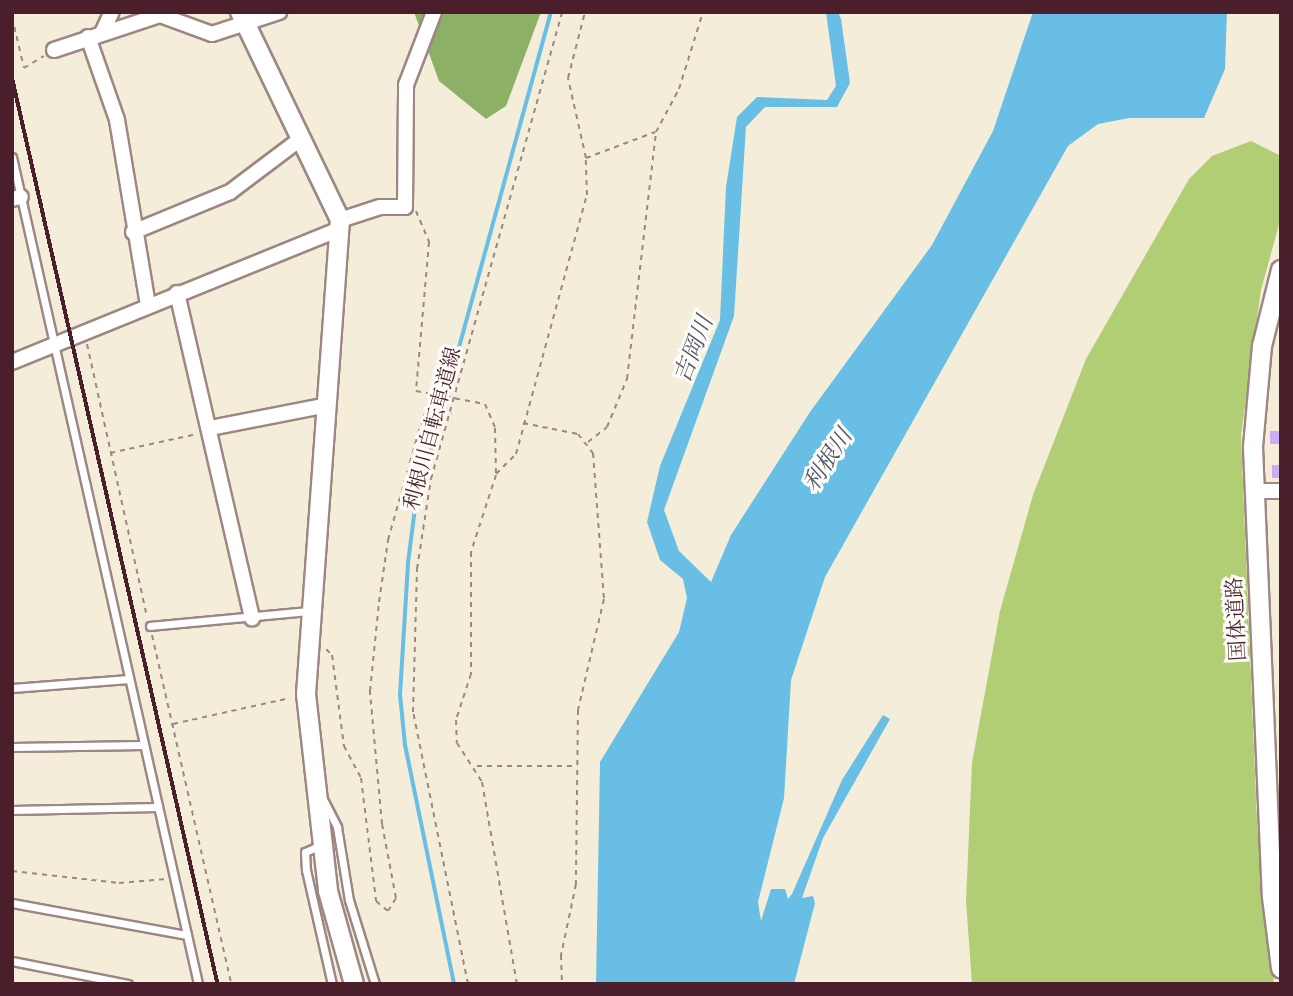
<!DOCTYPE html>
<html>
<head>
<meta charset="utf-8">
<style>
	body { margin:0 }
	#map { position:relative; width:1293px; height:996px; overflow:hidden; background:#f3edd9; font-family:"IM FELL English","Noto Serif JP",serif }
	div>[style] { position:absolute }
	.green>* { inset:0; background:#b1ce75 }
	.forest>* { inset:0; background:#8cb166 }
	.water>* { inset:0; background:#68bee5 }
	.stream>* { height:3.5px; margin:-1.75px; padding:0 1.75px; transform-origin:1.75px; border-radius:1.75px; background:#68bee5 }
	.building>* { inset:0; background:#ccadf4; transform-origin:0 0 }
	.path>* { height:2px; margin-top:-1px; transform-origin:0; background:repeating-linear-gradient(90deg,#9e8682 0 5px,transparent 0 10px) }
	.roads { filter:drop-shadow(2px 0 #9e8682) drop-shadow(-2px 0 #9e8682) drop-shadow(0 2px #9e8682) drop-shadow(0 -2px #9e8682) }
	.service>* { height:7px; margin:-3.5px; padding:0 3.5px; transform-origin:3.5px; border-radius:3.5px; background:#fff }
	.minor>* { height:14px; margin:-7px; padding:0 7px; transform-origin:7px; border-radius:7px; background:#fff }
	.tertiary>* { height:18px; margin:-9px; padding:0 9px; transform-origin:9px; border-radius:9px; background:#fff }
	.rail>* { height:3.5px; margin:-1.75px; padding:0 1.75px; transform-origin:1.75px; border-radius:1.75px; background:#4a1f2b }
	span { translate:-50% -50%; white-space:nowrap; text-align:center; line-height:1.15; -webkit-text-stroke:6px #fdfcf7; paint-order:stroke }
	.street-label { font-size:21px; color:#4a1f2b }
	.water-label { font-size:23px; color:#54576c; font-style:italic }
	.frame { position:absolute; inset:0; border:14px solid #4a1f2b; pointer-events:none }
</style>
</head>
<body>
<div id="map">
	<div class="green">
		<i style="clip-path:polygon(1251px 141px,1281px 156px,1281px 217px,1261px 290px,1241px 435px,1257px 822px,1274px 984px,972px 984px,966px 901px,972px 763px,1000px 611px,1033px 495px,1086px 359px,1189px 179px,1212px 156px)"></i>
	</div>
	<div class="forest">
		<i style="clip-path:polygon(414px 12px,541px 12px,506px 106px,486px 119px,439px 81px)"></i>
	</div>
	<div class="water">
		<i style="clip-path:polygon(826px 12px,838px 12px,841px 19px,850px 83px,837px 107px,765px 107px,746px 127px,734px 316px,664px 510px,679px 551px,711px 582px,731px 535px,810px 412px,932px 245px,993px 131px,1033px 12px,1227px 12px,1225px 69px,1204px 118px,1129px 118px,1098px 124px,1068px 146px,825px 577px,791px 680px,784px 798px,758px 902px,761px 921px,771px 889px,785px 889px,788px 899px,792px 894px,842px 780px,883px 715px,890px 719px,823px 838px,802px 898px,813px 896px,815px 903px,794px 984px,596px 984px,600px 762px,679px 632px,687px 598px,683px 579px,660px 560px,647px 522px,660px 466px,720px 320px,726px 187px,737px 117px,757px 97px,827px 100px,836px 86px)"></i>
	</div>
	<div class="stream">
		<i style="left:454px;top:984px;width:244px;rotate:-101.6deg"></i>
		<i style="left:405px;top:745px;width:50px;rotate:-95.7deg"></i>
		<i style="left:400px;top:695px;width:132px;rotate:-86.5deg"></i>
		<i style="left:408px;top:563px;width:55px;rotate:-82.7deg"></i>
		<i style="left:415px;top:508px;width:514px;rotate:-74.67deg"></i>
	</div>
	<div class="building">
		<i style="left:1270px;top:431px;width:11px;height:13px"></i>
		<i style="left:1281px;top:465px;width:13px;height:9px;rotate:90deg"></i>
	</div>
	<div class="path">
		<i style="left:12px;top:17px;width:52px;rotate:76.8deg"></i>
		<i style="left:24px;top:68px;width:23px;rotate:-31deg"></i>
		<i style="left:586px;top:158px;width:74px;rotate:-20.6deg"></i>
		<i style="left:416px;top:211px;width:34px;rotate:67deg"></i>
		<i style="left:429px;top:242px;width:150px;rotate:95deg"></i>
		<i style="left:416px;top:391px;width:70px;rotate:10.7deg"></i>
		<i style="left:485px;top:404px;width:26px;rotate:67deg"></i>
		<i style="left:495px;top:428px;width:47px;rotate:88.8deg"></i>
		<i style="left:496px;top:475px;width:81px;rotate:108deg"></i>
		<i style="left:471px;top:552px;width:122px;rotate:90deg"></i>
		<i style="left:471px;top:674px;width:48px;rotate:108.1deg"></i>
		<i style="left:456px;top:720px;width:23px;rotate:88deg"></i>
		<i style="left:457px;top:743px;width:46px;rotate:57.3deg"></i>
		<i style="left:482px;top:782px;width:205px;rotate:80.2deg"></i>
		<i style="left:87px;top:344px;width:279px;rotate:77.6deg"></i>
		<i style="left:523px;top:423px;width:56px;rotate:11.3deg"></i>
		<i style="left:578px;top:434px;width:24px;rotate:52deg"></i>
		<i style="left:593px;top:453px;width:146px;rotate:85.7deg"></i>
		<i style="left:604px;top:599px;width:114px;rotate:103.2deg"></i>
		<i style="left:578px;top:710px;width:174px;rotate:90.7deg"></i>
		<i style="left:576px;top:884px;width:73px;rotate:101.9deg"></i>
		<i style="left:561px;top:955px;width:29px;rotate:88deg"></i>
		<i style="left:588px;top:442px;width:24px;rotate:-38deg"></i>
		<i style="left:607px;top:427px;width:52px;rotate:-67.4deg"></i>
		<i style="left:627px;top:379px;width:249px;rotate:-83.3deg"></i>
		<i style="left:656px;top:132px;width:49px;rotate:-61.9deg"></i>
		<i style="left:679px;top:89px;width:81px;rotate:-72.7deg"></i>
		<i style="left:110px;top:453px;width:89px;rotate:-12.3deg"></i>
		<i style="left:496px;top:474px;width:28px;rotate:-45deg"></i>
		<i style="left:516px;top:454px;width:269px;rotate:-74.7deg"></i>
		<i style="left:587px;top:195px;width:37px;rotate:-92deg"></i>
		<i style="left:586px;top:158px;width:82px;rotate:-102.7deg"></i>
		<i style="left:568px;top:78px;width:68px;rotate:-75.6deg"></i>
		<i style="left:152px;top:635px;width:358px;rotate:77.2deg"></i>
		<i style="left:326px;top:649px;width:8px;rotate:45deg"></i>
		<i style="left:332px;top:655px;width:92px;rotate:82.5deg"></i>
		<i style="left:344px;top:746px;width:36px;rotate:62deg"></i>
		<i style="left:361px;top:778px;width:124px;rotate:83deg"></i>
		<i style="left:376px;top:901px;width:16px;rotate:40deg"></i>
		<i style="left:388px;top:911px;width:15px;rotate:-58deg"></i>
		<i style="left:396px;top:898px;width:75px;rotate:-100.7deg"></i>
		<i style="left:382px;top:824px;width:134px;rotate:-95.2deg"></i>
		<i style="left:370px;top:691px;width:89px;rotate:-84.2deg"></i>
		<i style="left:379px;top:602px;width:63px;rotate:-81.7deg"></i>
		<i style="left:388px;top:540px;width:129px;rotate:-74.2deg"></i>
		<i style="left:423px;top:416px;width:11px;rotate:-38deg"></i>
		<i style="left:432px;top:409px;width:20px;rotate:15deg"></i>
		<i style="left:173px;top:724px;width:120px;rotate:-12.5deg"></i>
		<i style="left:477px;top:766px;width:96px"></i>
		<i style="left:12px;top:871px;width:108px;rotate:6.4deg"></i>
		<i style="left:119px;top:883px;width:47px;rotate:-4.9deg"></i>
		<i style="left:468px;top:984px;width:278px;rotate:-101.4deg"></i>
		<i style="left:413px;top:712px;width:143px;rotate:-88.4deg"></i>
		<i style="left:417px;top:569px;width:91px;rotate:-81.2deg"></i>
		<i style="left:431px;top:479px;width:485px;rotate:-74.3deg"></i>
	</div>
	<div class="roads">
		<div class="service">
			<i style="left:12px;top:157px;width:848px;rotate:77.32deg"></i>
			<i style="left:150px;top:626px;width:161px;rotate:-5.4deg"></i>
			<i style="left:12px;top:688px;width:117px;rotate:-4.4deg"></i>
			<i style="left:12px;top:747px;width:132px;rotate:-0.9deg"></i>
			<i style="left:324px;top:801px;width:29px;rotate:63deg"></i>
			<i style="left:337px;top:827px;width:74px;rotate:80.7deg"></i>
			<i style="left:349px;top:900px;width:88px;rotate:72.8deg"></i>
			<i style="left:12px;top:810px;width:146px;rotate:-1.2deg"></i>
			<i style="left:321px;top:845px;width:17px;rotate:156deg"></i>
			<i style="left:305px;top:852px;width:18px;rotate:87deg"></i>
			<i style="left:306px;top:870px;width:117px;rotate:77.2deg"></i>
			<i style="left:12px;top:903px;width:178px;rotate:10.4deg"></i>
			<i style="left:12px;top:961px;width:118px;rotate:11.2deg"></i>
		</div>
		<div class="minor">
			<i style="left:102px;top:33px;width:23px;rotate:-65deg"></i>
			<i style="left:88px;top:37px;width:88px;rotate:70.7deg"></i>
			<i style="left:117px;top:120px;width:188px;rotate:80.5deg"></i>
			<i style="left:54px;top:50px;width:112px;rotate:-18.3deg"></i>
			<i style="left:160px;top:15px;width:55px;rotate:20.1deg"></i>
			<i style="left:212px;top:34px;width:71px;rotate:-18.2deg"></i>
			<i style="left:12px;top:199px;width:9px;rotate:-13deg"></i>
			<i style="left:340px;top:220px;width:42px;rotate:-18deg"></i>
			<i style="left:380px;top:207px;width:25px"></i>
			<i style="left:405px;top:207px;width:122px;rotate:-89.5deg"></i>
			<i style="left:406px;top:85px;width:78px;rotate:-69deg"></i>
			<i style="left:133px;top:232px;width:105px;rotate:-22.4deg"></i>
			<i style="left:230px;top:192px;width:86px;rotate:-37deg"></i>
			<i style="left:177px;top:293px;width:334px;rotate:77deg"></i>
			<i style="left:12px;top:362px;width:354px;rotate:-22.1deg"></i>
			<i style="left:210px;top:428px;width:115px;rotate:-11deg"></i>
			<i style="left:1253px;top:491px;width:28px"></i>
		</div>
		<div class="tertiary">
			<i style="left:240px;top:12px;width:231px;rotate:64.3deg"></i>
			<i style="left:340px;top:220px;width:475px;rotate:94.1deg"></i>
			<i style="left:306px;top:694px;width:198px;rotate:83.6deg"></i>
			<i style="left:328px;top:891px;width:97px;rotate:74.4deg"></i>
			<i style="left:1281px;top:270px;width:78px;rotate:104deg"></i>
			<i style="left:1262px;top:346px;width:101px;rotate:95.1deg"></i>
			<i style="left:1253px;top:447px;width:450px;rotate:87.6deg"></i>
			<i style="left:1272px;top:897px;width:72px;rotate:82.8deg"></i>
		</div>
	</div>
	<div class="rail">
		<i style="left:12px;top:76px;width:931px;rotate:77.22deg"></i>
	</div>
	<div class="street-label">
		<span style="left:434px;top:429px;rotate:-75deg">利根川自転車道線</span>
		<span style="left:1238px;top:619px;rotate:-93deg">国体道路</span>
	</div>
	<div class="water-label">
		<span style="left:695px;top:350px;rotate:-69deg">吉岡川</span>
		<span style="left:829px;top:461px;rotate:-57deg">利根川</span>
	</div>
	<div class="frame"></div>
</div>
</body>
</html>
